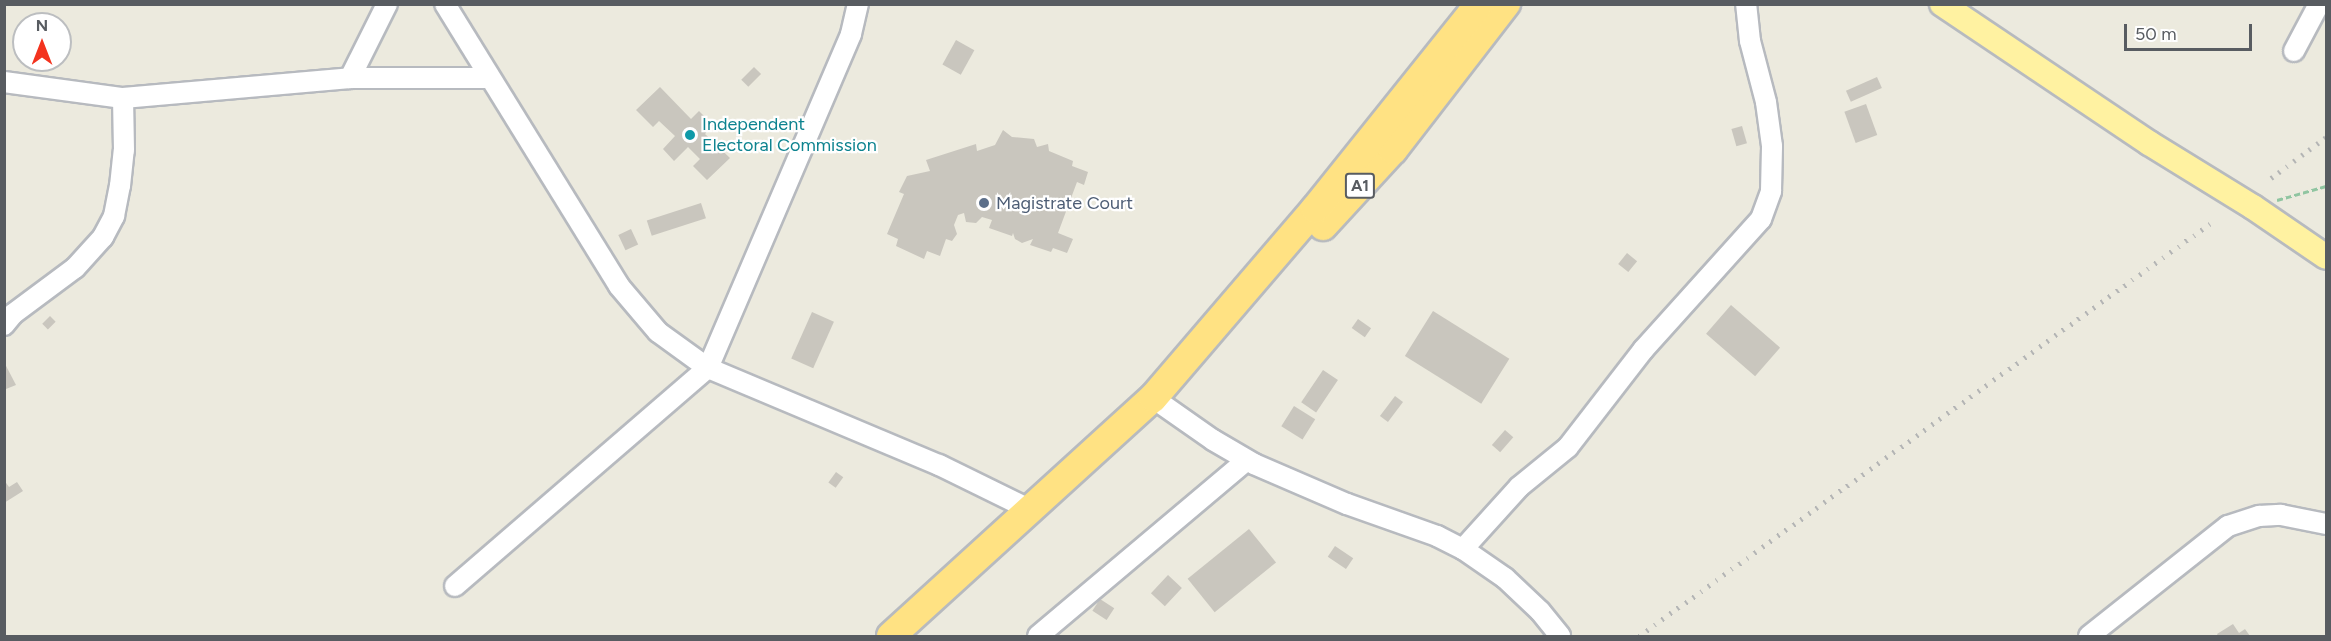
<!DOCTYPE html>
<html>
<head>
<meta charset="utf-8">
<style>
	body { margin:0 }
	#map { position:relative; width:2331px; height:641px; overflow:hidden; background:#eceade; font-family:Figtree,sans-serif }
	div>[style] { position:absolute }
	.building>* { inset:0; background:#c9c6be; transform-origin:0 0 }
	.path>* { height:3px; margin-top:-1.5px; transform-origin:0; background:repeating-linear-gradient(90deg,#90c5a1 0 6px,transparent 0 9px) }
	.roads { filter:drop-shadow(2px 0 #b7babf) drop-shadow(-2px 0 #b7babf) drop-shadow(0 2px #b7babf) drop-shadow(0 -2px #b7babf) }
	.minor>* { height:20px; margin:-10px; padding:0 10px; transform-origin:10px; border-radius:10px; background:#fff }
	.major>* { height:24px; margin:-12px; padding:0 12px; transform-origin:12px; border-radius:12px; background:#fff2a1 }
	.highway>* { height:28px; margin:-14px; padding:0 14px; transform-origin:14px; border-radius:14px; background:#ffe283 }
	.rail>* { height:4.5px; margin-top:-2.25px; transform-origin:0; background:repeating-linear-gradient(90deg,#b3b4b4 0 1.5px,transparent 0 9.5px) }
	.dots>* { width:16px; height:16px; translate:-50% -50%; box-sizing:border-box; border:3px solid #fff; border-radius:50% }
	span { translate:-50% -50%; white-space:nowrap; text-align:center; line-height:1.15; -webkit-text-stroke:4.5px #fff; paint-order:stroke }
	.shield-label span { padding:2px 4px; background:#fff; border:2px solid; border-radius:4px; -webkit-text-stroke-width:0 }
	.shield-label { font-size:16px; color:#585c61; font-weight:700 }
	.culture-label { font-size:18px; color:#0d838f }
	.left { translate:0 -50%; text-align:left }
	.service-label { font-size:18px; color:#4e5e75 }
	.frame { position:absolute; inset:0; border:6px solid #585c61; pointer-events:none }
	.north { position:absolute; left:12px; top:12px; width:60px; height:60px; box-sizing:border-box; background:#fff; border:2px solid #bcbec0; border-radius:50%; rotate:0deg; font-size:16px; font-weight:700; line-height:24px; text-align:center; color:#585c61 }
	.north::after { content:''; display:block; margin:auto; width:21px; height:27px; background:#f3331e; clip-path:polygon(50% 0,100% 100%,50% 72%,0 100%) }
	.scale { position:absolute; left:2124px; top:24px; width:128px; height:27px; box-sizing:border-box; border:3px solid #585c61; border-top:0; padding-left:8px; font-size:18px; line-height:21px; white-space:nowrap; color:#585c61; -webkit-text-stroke:4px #fff; paint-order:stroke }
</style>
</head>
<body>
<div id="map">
	<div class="building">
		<i style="left:956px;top:40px;width:21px;height:28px;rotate:29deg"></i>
		<i style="left:754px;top:67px;width:10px;height:18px;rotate:45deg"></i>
		<i style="left:1877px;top:77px;width:12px;height:34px;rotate:66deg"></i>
		<i style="clip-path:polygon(660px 87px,691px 119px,699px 111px,713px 125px,705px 134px,730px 158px,707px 180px,693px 166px,700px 159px,688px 147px,674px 161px,663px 149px,675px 136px,659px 121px,653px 127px,636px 110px)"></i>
		<i style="left:1866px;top:104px;width:33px;height:23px;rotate:70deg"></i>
		<i style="left:1742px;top:126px;width:18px;height:11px;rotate:74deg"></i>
		<i style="clip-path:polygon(1003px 130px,1012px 137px,1034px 139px,1037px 147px,1048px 144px,1049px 151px,1073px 161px,1072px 166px,1088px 172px,1084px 185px,1077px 182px,1058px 233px,1073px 239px,1067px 253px,1053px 248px,1051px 252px,1030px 245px,1033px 239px,1022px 243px,1015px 239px,1013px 233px,1012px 236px,989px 228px,992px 220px,982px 217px,976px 223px,966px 222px,964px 213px,958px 215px,954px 225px,957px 234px,952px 241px,946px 239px,940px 256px,927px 251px,924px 259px,896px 246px,898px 239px,887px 234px,904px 194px,899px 192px,907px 176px,930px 171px,926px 160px,976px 144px,977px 151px,995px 145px)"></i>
		<i style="left:701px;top:203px;width:16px;height:57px;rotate:72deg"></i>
		<i style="left:631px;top:229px;width:17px;height:14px;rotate:65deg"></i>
		<i style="left:1627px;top:253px;width:13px;height:14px;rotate:39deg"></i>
		<i style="left:1731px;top:305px;width:65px;height:38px;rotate:41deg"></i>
		<i style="left:1433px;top:311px;width:90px;height:53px;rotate:32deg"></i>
		<i style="left:812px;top:312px;width:24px;height:51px;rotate:24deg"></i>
		<i style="left:50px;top:316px;width:8px;height:11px;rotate:45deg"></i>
		<i style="left:1358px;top:319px;width:16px;height:11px;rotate:35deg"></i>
		<i style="clip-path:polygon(4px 362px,16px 385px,6px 389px,4px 385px)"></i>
		<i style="left:1323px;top:370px;width:18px;height:39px;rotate:34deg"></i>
		<i style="left:1395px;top:396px;width:10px;height:25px;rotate:37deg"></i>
		<i style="left:1294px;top:406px;width:25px;height:24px;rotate:32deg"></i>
		<i style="left:1505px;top:430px;width:11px;height:20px;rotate:41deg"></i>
		<i style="left:836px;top:472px;width:9px;height:13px;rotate:36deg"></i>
		<i style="clip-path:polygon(4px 480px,9px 487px,17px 482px,23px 491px,4px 503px)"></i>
		<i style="left:1249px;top:529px;width:43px;height:79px;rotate:51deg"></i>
		<i style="left:1335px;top:546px;width:22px;height:13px;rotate:34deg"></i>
		<i style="left:1168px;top:575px;width:19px;height:25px;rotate:43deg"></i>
		<i style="left:1100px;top:599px;width:17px;height:14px;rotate:33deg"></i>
		<i style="clip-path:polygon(2233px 624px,2239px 633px,2245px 629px,2250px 636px,2218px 636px,2217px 634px)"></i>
	</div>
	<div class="path">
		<i style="left:2277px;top:200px;width:51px;rotate:-15.9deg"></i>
	</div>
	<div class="roads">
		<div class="minor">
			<i style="left:445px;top:4px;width:331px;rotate:58.3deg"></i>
			<i style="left:619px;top:286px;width:60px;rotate:49.7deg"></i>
			<i style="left:658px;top:332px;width:62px;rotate:35.8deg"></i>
			<i style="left:708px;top:368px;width:251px;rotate:22.8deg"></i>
			<i style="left:939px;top:465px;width:102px;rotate:26.1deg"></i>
			<i style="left:2294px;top:51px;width:53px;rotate:-62deg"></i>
			<i style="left:350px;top:78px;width:83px;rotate:-63.4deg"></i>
			<i style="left:4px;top:82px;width:120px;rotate:7.7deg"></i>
			<i style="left:123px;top:98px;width:228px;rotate:-5deg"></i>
			<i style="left:350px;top:78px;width:140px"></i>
			<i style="left:4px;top:325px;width:14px;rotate:-51deg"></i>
			<i style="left:13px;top:314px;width:77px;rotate:-36.6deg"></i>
			<i style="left:75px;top:268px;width:42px;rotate:-47.9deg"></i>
			<i style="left:103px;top:237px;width:24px;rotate:-62deg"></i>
			<i style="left:114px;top:216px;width:31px;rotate:-79deg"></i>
			<i style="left:120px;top:186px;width:36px;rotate:-84deg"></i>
			<i style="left:124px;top:150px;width:52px;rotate:-91.1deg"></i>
			<i style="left:1153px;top:398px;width:73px;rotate:35deg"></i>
			<i style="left:1213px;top:440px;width:48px;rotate:30.3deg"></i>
			<i style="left:1254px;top:464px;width:101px;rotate:23.3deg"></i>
			<i style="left:1347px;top:504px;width:96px;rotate:19.6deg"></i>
			<i style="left:1437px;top:536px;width:29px;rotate:27deg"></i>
			<i style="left:1463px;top:549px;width:51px;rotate:34.6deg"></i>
			<i style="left:1505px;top:578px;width:48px;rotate:43.3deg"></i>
			<i style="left:1540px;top:611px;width:32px;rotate:51deg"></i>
			<i style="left:1463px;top:549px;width:84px;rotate:-47.9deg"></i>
			<i style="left:1519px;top:487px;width:63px;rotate:-39.2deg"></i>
			<i style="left:1568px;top:447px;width:123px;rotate:-52.3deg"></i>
			<i style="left:1643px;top:350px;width:176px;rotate:-48deg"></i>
			<i style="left:1761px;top:219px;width:30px;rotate:-70deg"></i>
			<i style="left:1771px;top:191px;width:45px;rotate:-88.7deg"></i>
			<i style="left:1772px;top:146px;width:44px;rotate:-97.8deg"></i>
			<i style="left:1766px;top:102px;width:63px;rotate:-104.7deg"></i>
			<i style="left:1750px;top:41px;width:37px;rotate:-96deg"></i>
			<i style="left:455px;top:586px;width:334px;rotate:-40.8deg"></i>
			<i style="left:708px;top:368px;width:363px;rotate:-66.8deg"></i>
			<i style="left:851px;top:34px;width:31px;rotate:-77deg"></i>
			<i style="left:1038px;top:636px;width:273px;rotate:-40.1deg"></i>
			<i style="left:2089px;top:636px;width:177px;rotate:-38.4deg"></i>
			<i style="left:2228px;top:526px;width:33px;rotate:-18deg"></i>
			<i style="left:2259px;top:516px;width:22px;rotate:-3deg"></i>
			<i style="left:2281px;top:515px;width:46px;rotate:11.3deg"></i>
		</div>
		<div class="major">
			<i style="left:1942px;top:4px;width:249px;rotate:33.9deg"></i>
			<i style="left:2149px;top:143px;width:122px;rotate:31.6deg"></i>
			<i style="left:2253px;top:207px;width:88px;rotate:34.4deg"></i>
		</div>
		<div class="highway">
			<i style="left:1323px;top:226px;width:103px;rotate:-47.4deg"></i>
			<i style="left:1393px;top:150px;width:185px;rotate:-52.3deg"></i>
			<i style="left:891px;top:636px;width:354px;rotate:-42.3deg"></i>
			<i style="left:1153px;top:398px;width:249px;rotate:-49.4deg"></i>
			<i style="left:1315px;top:209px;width:263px;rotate:-51.3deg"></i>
		</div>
	</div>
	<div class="rail">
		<i style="left:2271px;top:178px;width:69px;rotate:-36.7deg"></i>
		<i style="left:1639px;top:636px;width:711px;rotate:-35.84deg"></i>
	</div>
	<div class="dots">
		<i style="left:690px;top:135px;background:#0f9aa8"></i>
		<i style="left:984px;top:203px;background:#5c6f8a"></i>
	</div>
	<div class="shield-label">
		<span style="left:1360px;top:186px">A1</span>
	</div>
	<div class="culture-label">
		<span class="left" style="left:702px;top:135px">Independent<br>Electoral Commission</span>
	</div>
	<div class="service-label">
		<span class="left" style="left:996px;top:203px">Magistrate Court</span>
	</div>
	<div class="frame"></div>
	<div class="north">N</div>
	<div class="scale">50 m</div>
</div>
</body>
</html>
